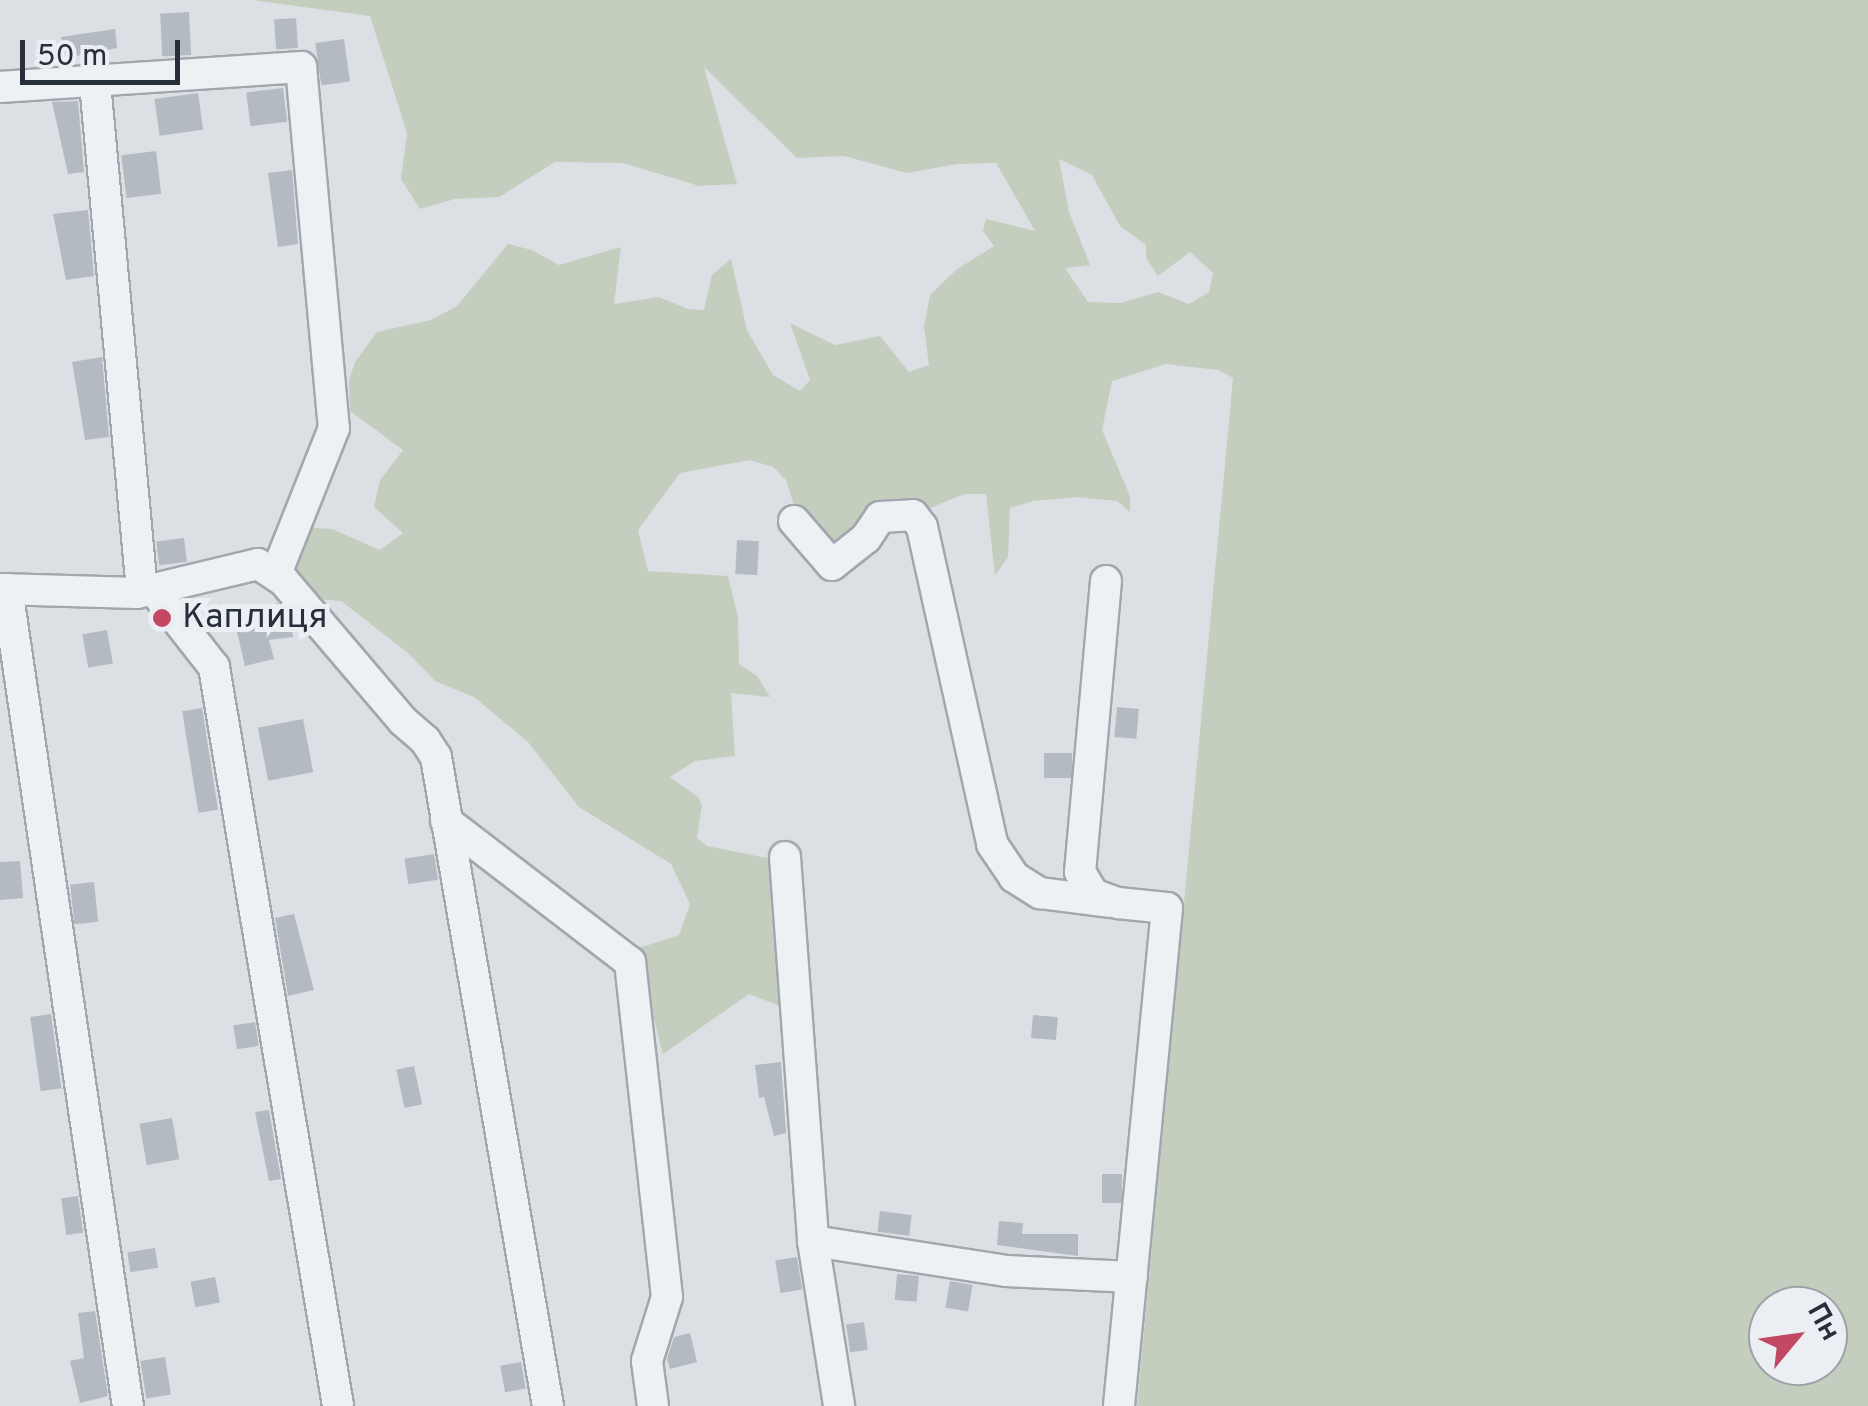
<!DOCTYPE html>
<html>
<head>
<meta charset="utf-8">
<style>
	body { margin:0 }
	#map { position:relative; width:1868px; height:1406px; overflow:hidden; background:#dce0e5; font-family:Overpass,sans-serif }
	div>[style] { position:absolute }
	.green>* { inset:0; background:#c3cebe }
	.building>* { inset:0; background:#b4bac1; transform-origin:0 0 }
	.roads { filter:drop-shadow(2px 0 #a2a7ae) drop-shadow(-2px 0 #a2a7ae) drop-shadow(0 2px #a2a7ae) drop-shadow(0 -2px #a2a7ae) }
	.minor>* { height:30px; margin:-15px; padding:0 15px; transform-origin:15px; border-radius:15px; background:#eef1f4 }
	.dots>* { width:28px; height:28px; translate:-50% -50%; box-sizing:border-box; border:5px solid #ebeff3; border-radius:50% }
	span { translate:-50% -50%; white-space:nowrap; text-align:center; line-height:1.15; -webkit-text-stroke:10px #ebeff3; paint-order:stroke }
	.poi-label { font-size:35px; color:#272f3a }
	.left { translate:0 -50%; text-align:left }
	.north { position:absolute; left:1748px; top:1286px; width:100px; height:100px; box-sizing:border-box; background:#ebeff3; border:2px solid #9da2a9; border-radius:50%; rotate:61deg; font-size:28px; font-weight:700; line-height:40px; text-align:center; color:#272f3a }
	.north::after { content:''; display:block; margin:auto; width:35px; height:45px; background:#c24864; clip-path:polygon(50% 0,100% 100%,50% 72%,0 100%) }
	.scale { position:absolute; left:20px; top:40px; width:160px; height:45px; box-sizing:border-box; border:5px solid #272f3a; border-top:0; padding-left:12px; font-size:30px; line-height:35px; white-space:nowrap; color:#272f3a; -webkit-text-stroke:8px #ebeff3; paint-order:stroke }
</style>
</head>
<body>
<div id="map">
	<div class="green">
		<i style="clip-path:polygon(evenodd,252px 0,1868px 0,1868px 1406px,1137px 1406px,1233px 378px,1218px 370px,1166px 364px,1112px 381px,1102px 430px,1130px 496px,1130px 512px,1117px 501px,1077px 497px,1033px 501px,1010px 508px,1008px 557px,995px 576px,986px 494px,964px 494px,930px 508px,897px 505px,829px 552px,797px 515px,786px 480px,773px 467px,750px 460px,680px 473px,638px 530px,648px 571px,728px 576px,738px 617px,739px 664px,757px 676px,770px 697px,731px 693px,735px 756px,695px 761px,670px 777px,698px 797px,702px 805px,697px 838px,707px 846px,797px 864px,797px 892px,780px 1006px,749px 994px,663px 1054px,636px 949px,679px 935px,690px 904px,671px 864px,579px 807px,528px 742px,474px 697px,435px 681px,408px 653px,341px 601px,316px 599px,290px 558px,303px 527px,332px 529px,380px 550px,403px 533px,374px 507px,380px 480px,403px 450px,350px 411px,349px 380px,355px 362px,377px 332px,431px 320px,457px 306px,508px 244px,532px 250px,559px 265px,621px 247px,614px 304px,659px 297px,688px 309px,704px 310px,712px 275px,731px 259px,747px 330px,773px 375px,800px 391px,810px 380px,790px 323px,835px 345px,880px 336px,909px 372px,929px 365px,924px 327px,930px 295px,956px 270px,994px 246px,983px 231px,986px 219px,1035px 231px,996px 163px,957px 164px,907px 173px,844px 156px,797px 158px,704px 67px,737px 184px,699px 186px,623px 163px,555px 162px,499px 197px,455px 199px,420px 209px,401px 179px,407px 133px,370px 16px,252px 0,1059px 159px,1092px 175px,1120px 226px,1146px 245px,1146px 258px,1158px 276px,1190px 252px,1213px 273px,1209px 292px,1189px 304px,1158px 292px,1120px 303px,1088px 302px,1065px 268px,1090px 265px,1069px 212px,1059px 159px,252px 0,1768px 1306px,1828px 1306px,1828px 1366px,1768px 1366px,1768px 1306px)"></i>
	</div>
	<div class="building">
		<i style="left:189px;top:12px;width:43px;height:29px;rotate:87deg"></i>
		<i style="left:296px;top:18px;width:30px;height:22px;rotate:86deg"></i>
		<i style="clip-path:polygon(115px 29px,117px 48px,66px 58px,61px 37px)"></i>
		<i style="left:344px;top:39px;width:43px;height:29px;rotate:82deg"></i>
		<i style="left:283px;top:88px;width:34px;height:37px;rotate:83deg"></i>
		<i style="left:198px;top:93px;width:37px;height:44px;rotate:82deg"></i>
		<i style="clip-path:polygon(78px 101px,84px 172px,68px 174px,52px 102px)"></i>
		<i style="left:156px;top:151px;width:43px;height:35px;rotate:83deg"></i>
		<i style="clip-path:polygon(292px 170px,298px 244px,278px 247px,268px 173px)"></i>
		<i style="clip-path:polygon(88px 210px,94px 276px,66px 280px,53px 214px)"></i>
		<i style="clip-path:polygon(102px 357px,109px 437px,85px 440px,72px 362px)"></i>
		<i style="left:184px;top:538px;width:24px;height:28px;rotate:83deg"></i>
		<i style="left:737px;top:540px;width:22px;height:34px;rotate:3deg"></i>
		<i style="clip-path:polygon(278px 603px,290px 617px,293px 637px,269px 640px,274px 659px,245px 666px,233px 615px)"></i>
		<i style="left:107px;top:630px;width:34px;height:25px;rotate:80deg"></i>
		<i style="left:1117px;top:707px;width:22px;height:30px;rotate:5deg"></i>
		<i style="left:202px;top:708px;width:103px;height:20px;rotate:81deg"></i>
		<i style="left:303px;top:719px;width:54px;height:46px;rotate:79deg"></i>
		<i style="left:1044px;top:753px;width:28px;height:25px"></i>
		<i style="left:434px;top:854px;width:26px;height:30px;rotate:81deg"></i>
		<i style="clip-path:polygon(20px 861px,23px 898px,0 900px,0 862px)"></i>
		<i style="left:94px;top:882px;width:40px;height:24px;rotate:84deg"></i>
		<i style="clip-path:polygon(294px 914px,314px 990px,288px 996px,275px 918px)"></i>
		<i style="left:51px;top:1014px;width:75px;height:21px;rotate:82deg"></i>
		<i style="left:1033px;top:1015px;width:25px;height:23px;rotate:5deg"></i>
		<i style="left:255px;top:1022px;width:24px;height:22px;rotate:81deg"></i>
		<i style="clip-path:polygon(781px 1062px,786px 1133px,774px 1136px,764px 1097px,759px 1098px,755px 1065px)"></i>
		<i style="left:414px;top:1066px;width:39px;height:18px;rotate:78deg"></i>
		<i style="clip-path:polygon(269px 1110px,281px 1179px,269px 1181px,255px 1112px)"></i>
		<i style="left:172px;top:1118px;width:42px;height:33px;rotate:80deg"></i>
		<i style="left:1102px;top:1174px;width:20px;height:29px"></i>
		<i style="left:78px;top:1196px;width:37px;height:17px;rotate:82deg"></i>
		<i style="left:880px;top:1211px;width:32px;height:21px;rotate:7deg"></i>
		<i style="clip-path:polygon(999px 1221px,1023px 1223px,1022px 1234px,1078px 1234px,1078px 1256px,997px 1245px)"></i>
		<i style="left:155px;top:1248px;width:20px;height:28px;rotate:81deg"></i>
		<i style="left:797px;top:1257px;width:33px;height:22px;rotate:81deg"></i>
		<i style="left:897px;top:1274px;width:22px;height:26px;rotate:5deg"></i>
		<i style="left:215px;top:1277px;width:26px;height:25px;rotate:79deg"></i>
		<i style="left:950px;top:1281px;width:23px;height:27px;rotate:10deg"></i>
		<i style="clip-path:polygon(95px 1311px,108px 1396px,80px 1403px,70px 1361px,84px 1358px,78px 1313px)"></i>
		<i style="left:864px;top:1322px;width:28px;height:18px;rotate:82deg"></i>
		<i style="clip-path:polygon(690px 1333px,697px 1362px,670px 1369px,667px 1359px,674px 1337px)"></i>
		<i style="left:165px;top:1357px;width:38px;height:25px;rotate:81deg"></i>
		<i style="left:521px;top:1362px;width:27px;height:21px;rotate:80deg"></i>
	</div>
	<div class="roads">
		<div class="minor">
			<i style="left:95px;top:83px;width:510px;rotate:84.71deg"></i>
			<i style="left:0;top:87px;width:302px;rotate:-3.8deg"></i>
			<i style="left:301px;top:67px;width:363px;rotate:84.8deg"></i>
			<i style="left:334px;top:428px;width:157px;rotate:111.7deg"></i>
			<i style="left:794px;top:521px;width:58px;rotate:49.2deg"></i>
			<i style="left:832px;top:565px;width:43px;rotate:-38.5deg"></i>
			<i style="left:866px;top:538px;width:25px;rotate:-56deg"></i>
			<i style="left:880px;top:517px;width:33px;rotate:-3deg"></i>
			<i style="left:913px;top:515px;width:15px;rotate:53deg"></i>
			<i style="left:922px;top:527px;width:325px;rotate:77.5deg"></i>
			<i style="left:992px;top:844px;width:40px;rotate:56deg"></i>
			<i style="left:1014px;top:877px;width:31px;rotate:32deg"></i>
			<i style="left:1040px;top:893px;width:71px;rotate:7.3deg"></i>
			<i style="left:1106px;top:581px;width:292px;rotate:95.1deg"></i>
			<i style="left:1080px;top:872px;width:26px;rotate:59deg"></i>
			<i style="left:1093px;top:894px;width:27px;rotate:20deg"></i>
			<i style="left:1118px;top:903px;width:49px;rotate:5.8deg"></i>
			<i style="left:1167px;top:908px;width:500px;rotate:95.51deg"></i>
			<i style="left:0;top:589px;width:137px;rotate:1.7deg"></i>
			<i style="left:137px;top:593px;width:124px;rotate:-13.5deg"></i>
			<i style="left:258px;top:564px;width:30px;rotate:33deg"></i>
			<i style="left:283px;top:580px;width:185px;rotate:49.6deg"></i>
			<i style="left:403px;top:721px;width:29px;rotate:41deg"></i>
			<i style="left:425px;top:740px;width:20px;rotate:57deg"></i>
			<i style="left:436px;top:757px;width:659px;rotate:80.21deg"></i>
			<i style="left:7px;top:589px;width:826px;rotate:81.58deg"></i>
			<i style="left:153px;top:589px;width:99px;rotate:52deg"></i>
			<i style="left:214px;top:667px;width:749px;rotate:80.47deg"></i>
			<i style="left:446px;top:821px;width:232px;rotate:37.5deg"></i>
			<i style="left:630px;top:962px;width:337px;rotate:83.7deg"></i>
			<i style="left:667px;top:1297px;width:67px;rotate:107.4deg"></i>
			<i style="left:647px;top:1361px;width:45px;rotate:82.4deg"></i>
			<i style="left:785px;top:857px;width:385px;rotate:85.8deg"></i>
			<i style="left:813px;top:1241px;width:167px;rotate:81deg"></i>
			<i style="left:813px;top:1241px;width:195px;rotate:8.8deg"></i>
			<i style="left:1006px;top:1271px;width:126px;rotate:2.7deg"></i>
		</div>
	</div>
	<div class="dots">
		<i style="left:162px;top:618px;background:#c24864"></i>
	</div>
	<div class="poi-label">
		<span class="left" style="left:182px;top:618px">Каплиця</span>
	</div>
	<div class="north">Пн</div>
	<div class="scale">50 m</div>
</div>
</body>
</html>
